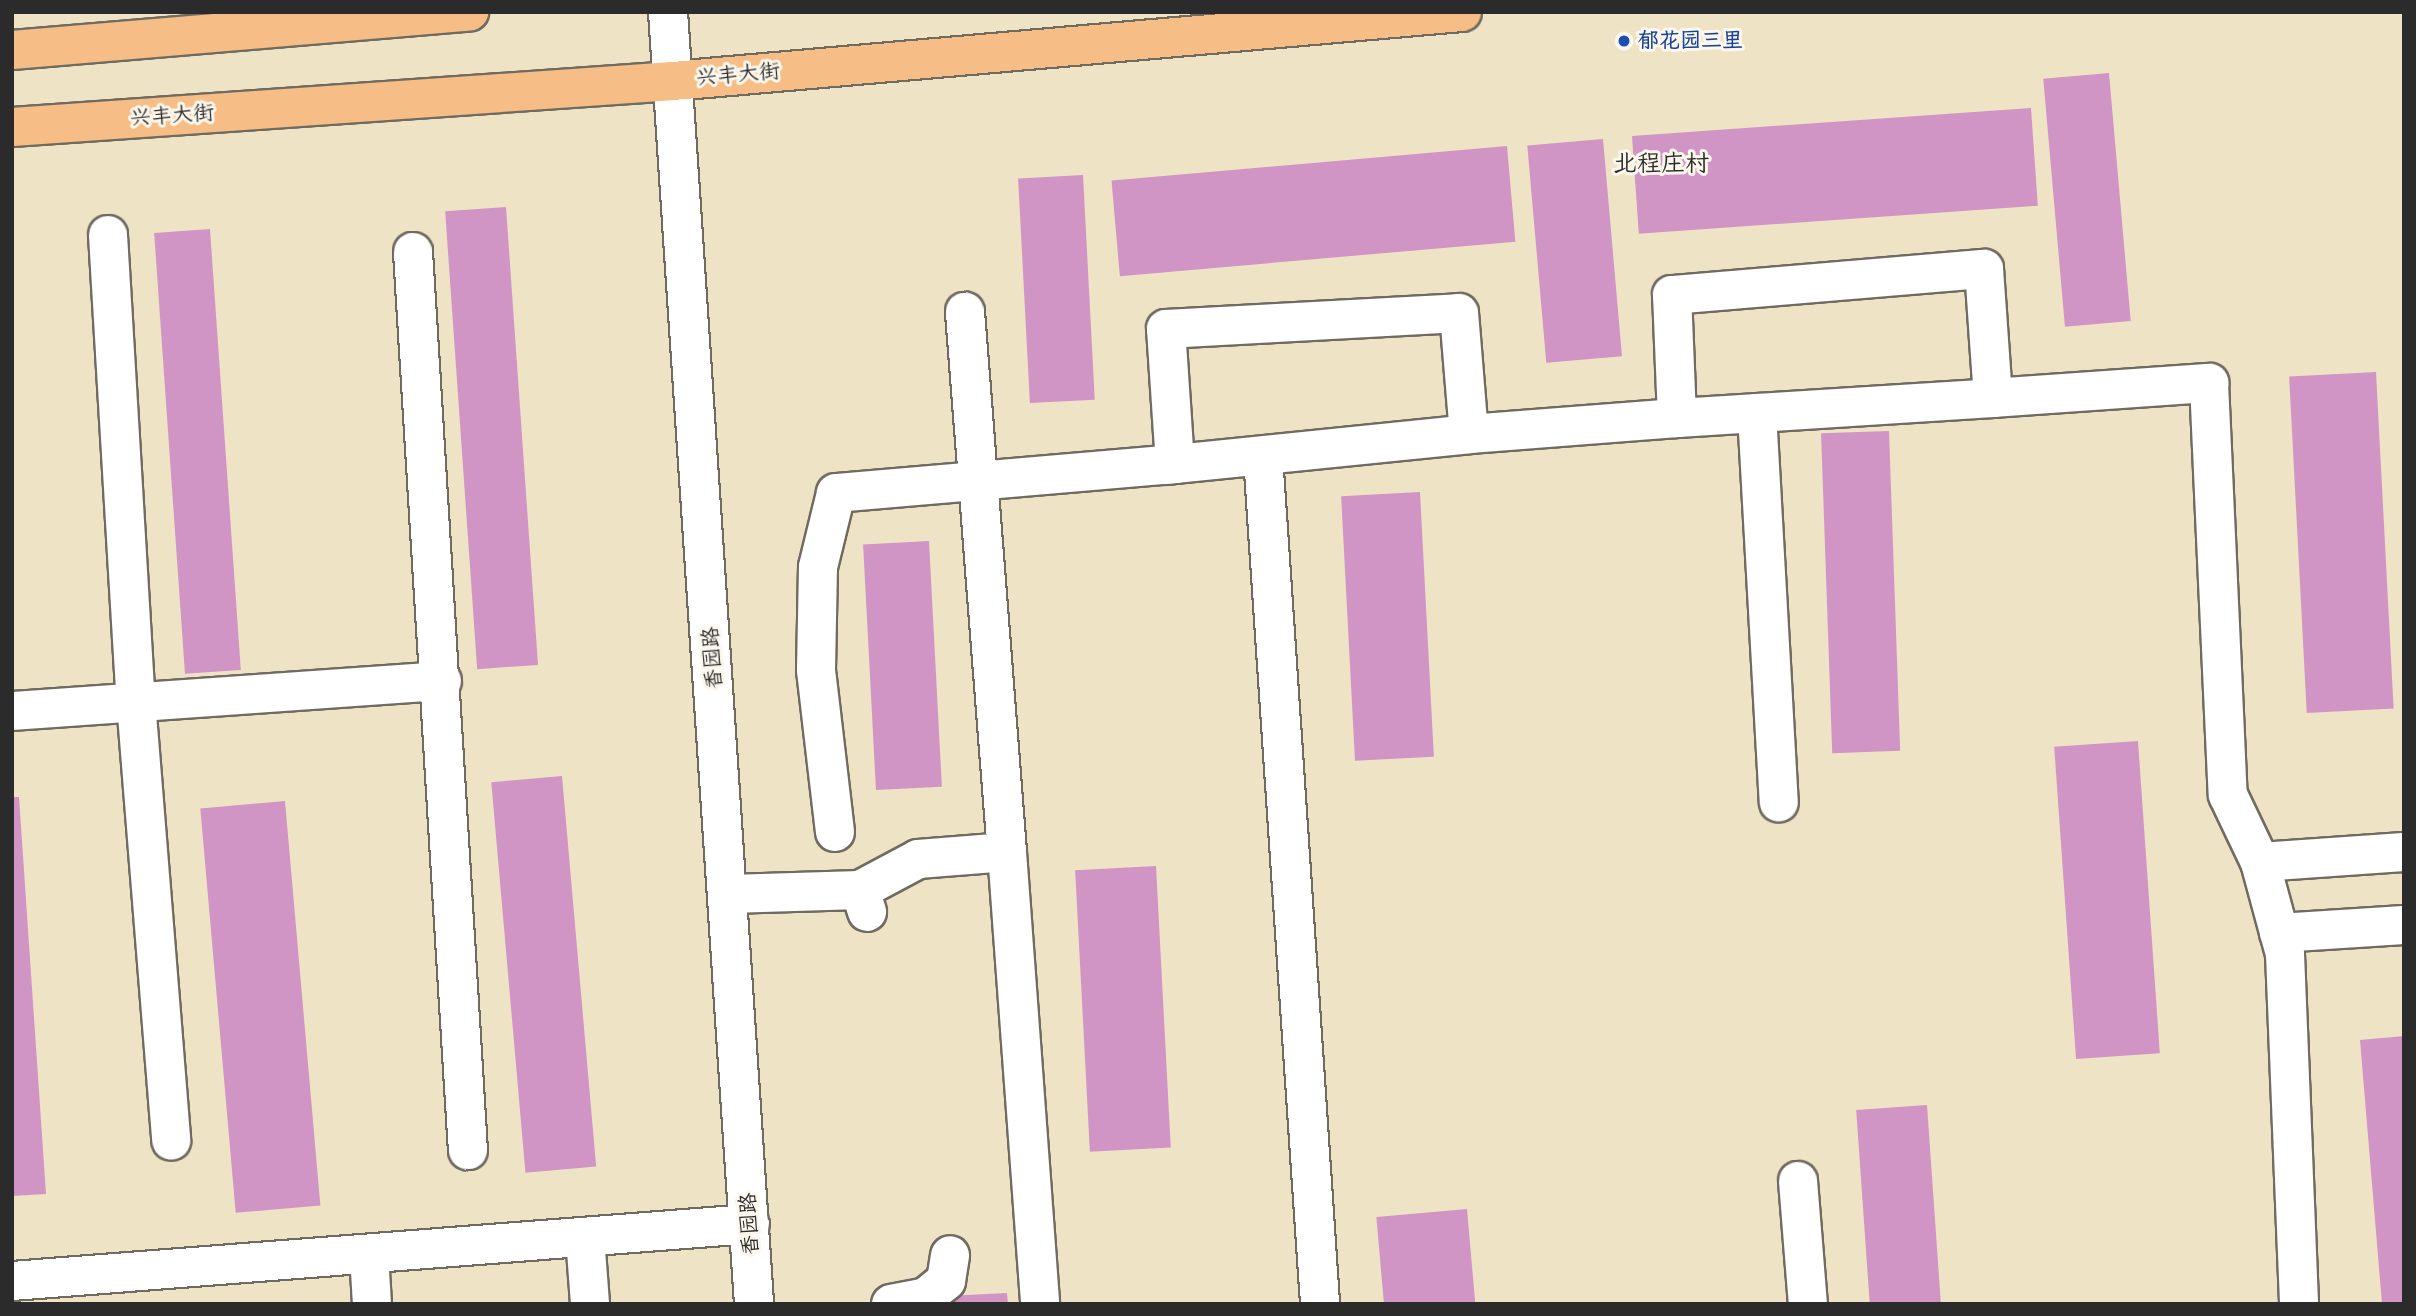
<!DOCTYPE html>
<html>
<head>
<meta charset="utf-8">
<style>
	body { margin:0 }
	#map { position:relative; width:2416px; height:1316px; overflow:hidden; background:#efe3c6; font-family:Pangolin,"LXGW WenKai TC",sans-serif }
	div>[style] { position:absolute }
	.building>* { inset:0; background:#d195c5; transform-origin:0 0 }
	.roads { filter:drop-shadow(2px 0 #706b61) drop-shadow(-2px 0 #706b61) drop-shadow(0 2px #706b61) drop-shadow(0 -2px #706b61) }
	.minor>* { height:38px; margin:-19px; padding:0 19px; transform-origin:19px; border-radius:19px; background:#fff }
	.major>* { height:38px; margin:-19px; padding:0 19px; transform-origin:19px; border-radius:19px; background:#f6be86 }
	.dots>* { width:19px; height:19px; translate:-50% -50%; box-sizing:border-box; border:4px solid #fbf7ec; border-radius:50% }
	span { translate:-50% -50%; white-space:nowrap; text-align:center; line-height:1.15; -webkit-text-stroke:6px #fbf7ec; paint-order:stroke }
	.transit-label { font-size:21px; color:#164399; font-weight:700 }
	.left { translate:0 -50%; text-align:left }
	.street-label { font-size:21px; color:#2b2b2b }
	.quarter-label { font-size:24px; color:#2b2b2b }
	.frame { position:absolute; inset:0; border:14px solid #2b2b2b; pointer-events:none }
</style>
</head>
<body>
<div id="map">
	<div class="building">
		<i style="left:2109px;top:73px;width:249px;height:66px;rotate:85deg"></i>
		<i style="left:2031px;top:108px;width:98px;height:400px;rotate:86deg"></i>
		<i style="left:1603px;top:139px;width:218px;height:76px;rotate:85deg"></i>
		<i style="left:1507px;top:146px;width:96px;height:397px;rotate:85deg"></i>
		<i style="left:1083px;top:175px;width:225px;height:65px;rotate:87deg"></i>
		<i style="left:506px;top:207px;width:459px;height:61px;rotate:86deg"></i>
		<i style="left:210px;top:229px;width:442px;height:56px;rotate:86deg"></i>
		<i style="left:2376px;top:372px;width:337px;height:87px;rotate:87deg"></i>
		<i style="left:1889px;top:431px;width:320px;height:68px;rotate:88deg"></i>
		<i style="left:1420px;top:492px;width:265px;height:79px;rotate:87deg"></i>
		<i style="left:929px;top:541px;width:246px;height:66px;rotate:87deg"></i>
		<i style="left:2138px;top:741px;width:313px;height:84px;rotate:86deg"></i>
		<i style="left:562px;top:776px;width:392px;height:71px;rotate:85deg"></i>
		<i style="clip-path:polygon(12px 797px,19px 797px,46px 1194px,12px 1196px)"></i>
		<i style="left:285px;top:801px;width:406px;height:85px;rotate:85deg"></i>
		<i style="left:1156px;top:866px;width:282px;height:81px;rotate:87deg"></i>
		<i style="clip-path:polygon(2404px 1036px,2404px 1304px,2382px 1304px,2360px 1040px)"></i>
		<i style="left:1927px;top:1105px;width:199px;height:71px;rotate:86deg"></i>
		<i style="left:1467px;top:1209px;width:95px;height:91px;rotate:85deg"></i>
		<i style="clip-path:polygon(1007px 1293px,1008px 1304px,926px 1304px,926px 1297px)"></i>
	</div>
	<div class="roads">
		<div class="minor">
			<i style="left:668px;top:12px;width:1295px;rotate:86.19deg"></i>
			<i style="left:108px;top:235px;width:468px;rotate:86.6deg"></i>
			<i style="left:136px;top:702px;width:440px;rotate:85.4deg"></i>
			<i style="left:413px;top:252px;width:900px;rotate:86.5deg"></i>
			<i style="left:1757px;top:413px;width:390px;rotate:86.8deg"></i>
			<i style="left:1677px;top:418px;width:317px;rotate:-3.6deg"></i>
			<i style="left:1263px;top:456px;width:850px;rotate:86.15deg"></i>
			<i style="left:1166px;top:465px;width:305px;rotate:-5.8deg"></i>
			<i style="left:12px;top:711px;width:431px;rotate:-4deg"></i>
			<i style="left:835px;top:832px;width:163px;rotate:-96.7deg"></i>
			<i style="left:816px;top:670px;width:103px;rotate:-88.9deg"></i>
			<i style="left:818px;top:567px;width:76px;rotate:-76.3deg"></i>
			<i style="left:836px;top:493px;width:340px;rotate:-4.9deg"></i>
			<i style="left:1175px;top:464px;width:135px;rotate:-93.8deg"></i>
			<i style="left:1166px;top:329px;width:293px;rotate:-3.1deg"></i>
			<i style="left:1459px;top:313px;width:121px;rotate:85.3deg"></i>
			<i style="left:1469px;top:434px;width:209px;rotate:-4.4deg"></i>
			<i style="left:1677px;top:418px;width:123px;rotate:-92.3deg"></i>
			<i style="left:1672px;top:295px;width:313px;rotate:-4.8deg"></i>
			<i style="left:1984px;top:269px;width:129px;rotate:86deg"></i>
			<i style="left:1993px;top:398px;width:217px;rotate:-4deg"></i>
			<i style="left:2209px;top:383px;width:412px;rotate:87.4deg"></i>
			<i style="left:2228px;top:795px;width:74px;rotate:64.5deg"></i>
			<i style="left:2260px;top:862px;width:95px;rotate:74.8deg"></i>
			<i style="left:2285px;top:954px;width:350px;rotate:87.7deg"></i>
			<i style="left:1007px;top:852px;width:453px;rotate:85.8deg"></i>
			<i style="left:2260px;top:862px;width:144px;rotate:-4deg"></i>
			<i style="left:860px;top:890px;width:66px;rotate:-28.1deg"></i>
			<i style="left:918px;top:859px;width:89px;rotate:-4.5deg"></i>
			<i style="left:1007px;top:852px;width:542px;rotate:-94.45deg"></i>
			<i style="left:729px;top:894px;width:131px;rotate:-1.7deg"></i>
			<i style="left:860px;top:890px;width:23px;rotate:72deg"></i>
			<i style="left:2279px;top:933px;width:125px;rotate:-3.7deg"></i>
			<i style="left:1798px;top:1181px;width:123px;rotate:85.4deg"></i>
			<i style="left:585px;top:1237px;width:67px;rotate:85.7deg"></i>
			<i style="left:369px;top:1254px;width:50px;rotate:86.6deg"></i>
			<i style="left:12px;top:1281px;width:740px;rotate:-4.42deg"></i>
			<i style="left:891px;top:1304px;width:36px;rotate:-11deg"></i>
			<i style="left:926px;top:1297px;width:26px;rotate:-39deg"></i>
			<i style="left:946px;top:1281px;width:26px;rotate:-81deg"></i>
		</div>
		<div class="major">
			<i style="left:12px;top:50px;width:459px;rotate:-4.8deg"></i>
			<i style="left:12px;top:127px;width:663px;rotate:-3.98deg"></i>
			<i style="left:673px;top:81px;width:792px;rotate:-5deg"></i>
		</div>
	</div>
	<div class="dots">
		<i style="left:1624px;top:41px;background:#1a4fb4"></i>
	</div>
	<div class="transit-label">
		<span class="left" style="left:1638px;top:41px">郁花园三里</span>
	</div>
	<div class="street-label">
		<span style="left:738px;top:75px;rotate:-5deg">兴丰大街</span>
		<span style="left:172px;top:116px;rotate:-4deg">兴丰大街</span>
		<span style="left:713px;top:658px;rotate:-94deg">香园路</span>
		<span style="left:750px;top:1224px;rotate:-93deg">香园路</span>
	</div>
	<div class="quarter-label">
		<span style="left:1661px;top:164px">北程庄村</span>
	</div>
	<div class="frame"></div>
</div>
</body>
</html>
